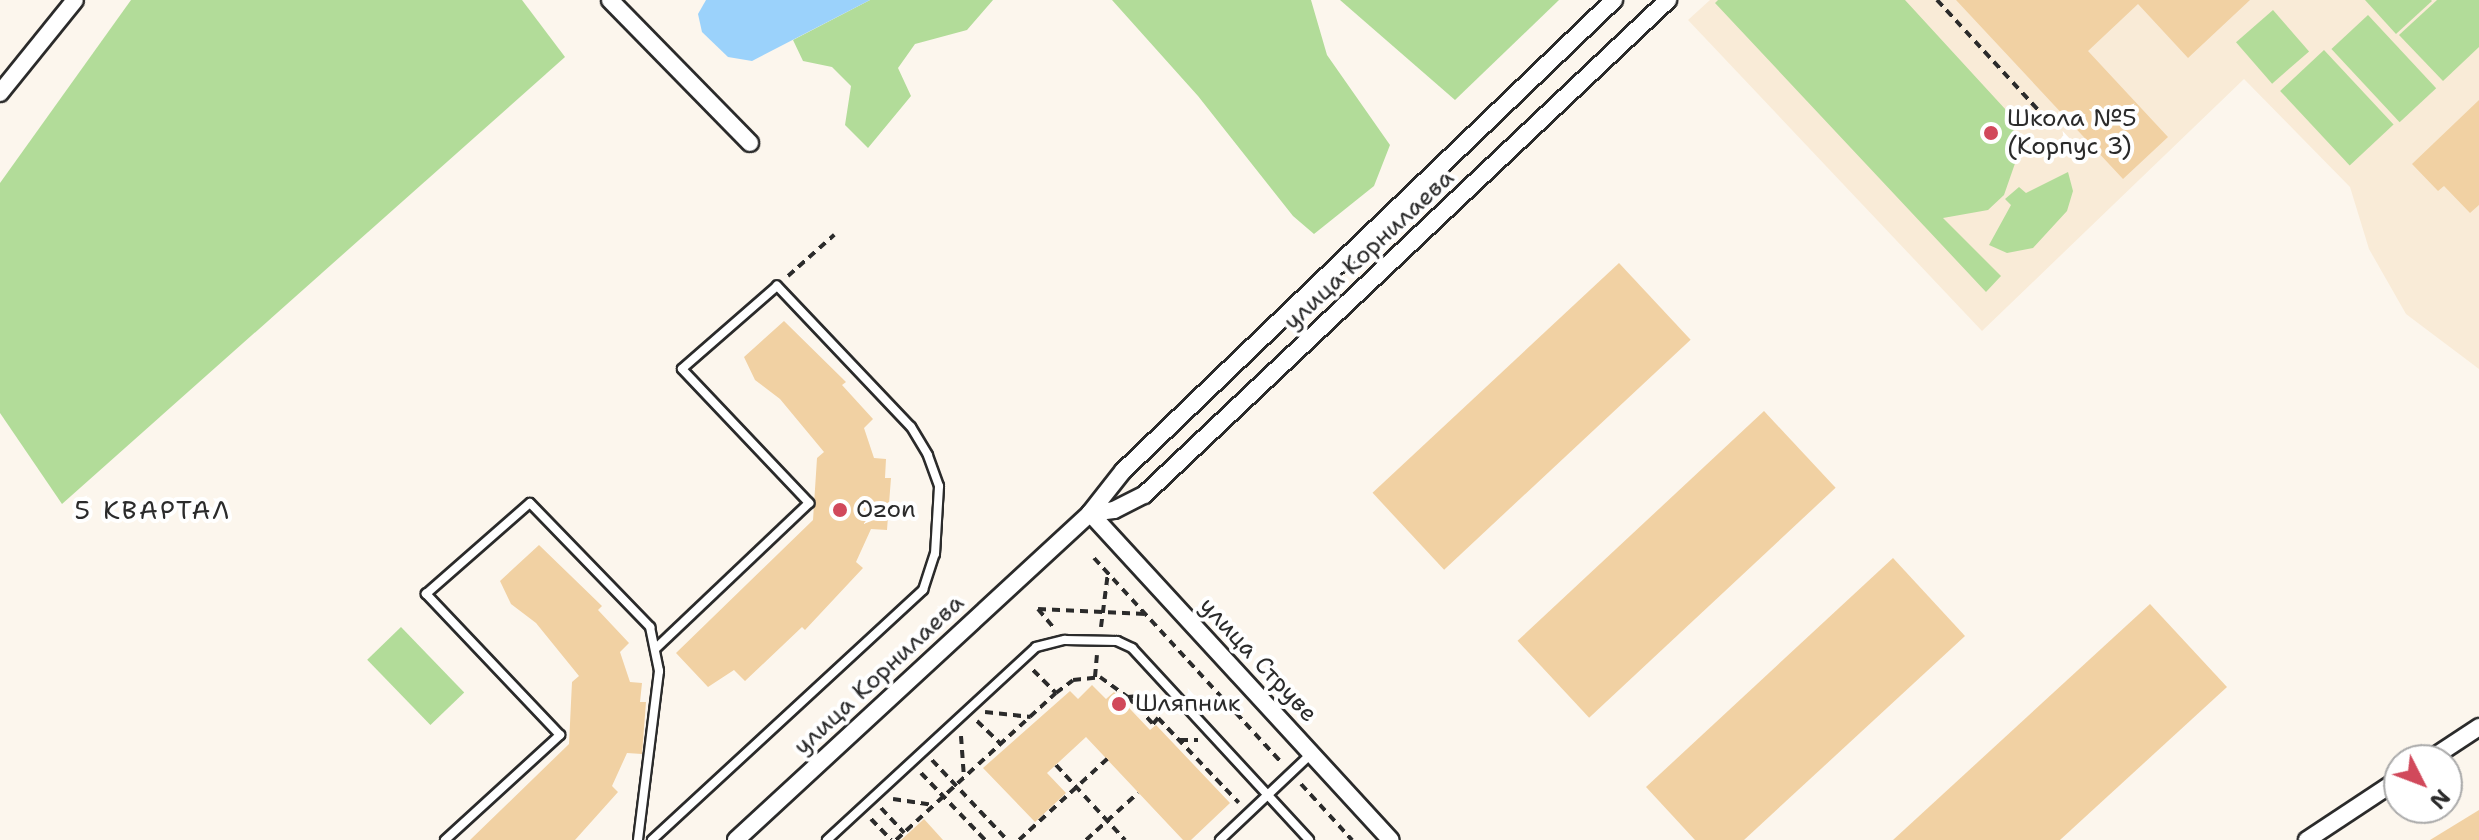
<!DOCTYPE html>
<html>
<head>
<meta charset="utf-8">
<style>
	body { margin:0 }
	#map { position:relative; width:2479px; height:840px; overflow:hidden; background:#fcf6ed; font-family:"Shantell Sans",sans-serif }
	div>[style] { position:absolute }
	.built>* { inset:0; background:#f9ebd7 }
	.green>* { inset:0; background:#b2dc99; transform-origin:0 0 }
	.water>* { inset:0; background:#9bd2fb }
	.building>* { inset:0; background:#f1d1a3; transform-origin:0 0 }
	.path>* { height:4px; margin-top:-2px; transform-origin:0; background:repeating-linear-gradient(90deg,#2b2b2b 0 8px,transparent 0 14px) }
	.roads { filter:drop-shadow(2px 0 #2b2b2b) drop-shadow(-2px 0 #2b2b2b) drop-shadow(0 2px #2b2b2b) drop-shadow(0 -2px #2b2b2b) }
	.service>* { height:8px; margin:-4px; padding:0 4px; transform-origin:4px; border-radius:4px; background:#fff }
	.minor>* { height:16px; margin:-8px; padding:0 8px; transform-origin:8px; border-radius:8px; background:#fff }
	.dots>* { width:22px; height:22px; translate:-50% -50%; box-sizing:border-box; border:4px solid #fff; border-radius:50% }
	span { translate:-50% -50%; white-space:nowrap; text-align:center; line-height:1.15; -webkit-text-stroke:8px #fff; paint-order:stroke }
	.poi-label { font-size:24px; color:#2b2b2b }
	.left { translate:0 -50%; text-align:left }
	.street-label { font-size:24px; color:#2b2b2b }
	.neighbourhood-label { font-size:26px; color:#2b2b2b; letter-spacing:2px }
	.north { position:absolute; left:2383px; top:744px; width:80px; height:80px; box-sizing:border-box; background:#fff; border:2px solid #aaa; border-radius:50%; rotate:132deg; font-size:22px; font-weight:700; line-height:32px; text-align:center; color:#2b2b2b }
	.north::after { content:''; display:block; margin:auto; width:28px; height:36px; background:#d1495b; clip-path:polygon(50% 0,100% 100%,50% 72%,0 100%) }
</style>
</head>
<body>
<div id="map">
	<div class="built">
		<i style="clip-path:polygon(1710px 0,2479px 0,2479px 369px,2406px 314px,2369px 249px,2350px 187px,2244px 79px,1982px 331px,1688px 20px)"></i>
	</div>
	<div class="green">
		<i style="clip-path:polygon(131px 0,522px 0,565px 57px,62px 504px,0 413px,0 183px)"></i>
		<i style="clip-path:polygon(870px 0,993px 0,967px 30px,915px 44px,898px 68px,911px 96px,868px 148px,845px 125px,851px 86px,832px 67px,803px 61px,793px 40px)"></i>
		<i style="clip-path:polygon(1112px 0,1311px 0,1327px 55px,1390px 145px,1374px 186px,1314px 234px,1293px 216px,1198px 96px)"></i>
		<i style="clip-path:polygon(1340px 0,1559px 0,1455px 100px)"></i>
		<i style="clip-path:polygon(1718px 0,1905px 0,2006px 110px,2020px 149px,2004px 195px,1988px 210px,1943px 218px,2001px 276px,1986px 292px,1715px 3px)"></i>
		<i style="clip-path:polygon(2365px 0,2431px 0,2432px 1px,2396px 34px)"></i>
		<i style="clip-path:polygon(2437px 0,2479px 0,2479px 47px,2443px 81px,2399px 35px)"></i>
		<i style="left:2273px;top:10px;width:55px;height:49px;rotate:49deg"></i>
		<i style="left:2368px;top:15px;width:100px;height:50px;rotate:47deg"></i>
		<i style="left:2324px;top:50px;width:102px;height:60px;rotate:47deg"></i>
		<i style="clip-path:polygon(2068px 172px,2073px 191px,2067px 211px,2033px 248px,2007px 253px,1989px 245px,2011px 205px,2005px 199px,2019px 187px,2026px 193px)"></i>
		<i style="left:401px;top:627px;width:91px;height:47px;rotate:46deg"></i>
	</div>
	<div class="water">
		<i style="clip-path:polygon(706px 0,870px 0,752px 61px,728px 57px,702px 32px,698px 14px)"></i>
	</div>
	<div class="building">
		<i style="clip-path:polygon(1956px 0,2250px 0,2188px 58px,2138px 4px,2088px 51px,2168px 137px,2123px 179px)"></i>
		<i style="clip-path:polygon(2479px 100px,2479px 205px,2470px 213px,2444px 186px,2438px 191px,2412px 164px)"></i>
		<i style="left:1619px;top:263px;width:105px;height:337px;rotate:47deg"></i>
		<i style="clip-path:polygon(784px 321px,846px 382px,842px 385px,873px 419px,864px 428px,874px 458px,886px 459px,885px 478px,891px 478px,887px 530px,871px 529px,856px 562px,863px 568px,805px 630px,802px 627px,745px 681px,734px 670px,708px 687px,676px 653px,813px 520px,817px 458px,824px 452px,780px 399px,755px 380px,744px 357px)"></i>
		<i style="left:1764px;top:411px;width:105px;height:337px;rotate:47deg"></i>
		<i style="clip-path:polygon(539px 545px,602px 606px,598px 610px,629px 643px,620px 652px,630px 682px,642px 683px,640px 702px,646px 702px,642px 754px,627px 753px,612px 786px,618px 792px,575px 840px,470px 840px,569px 744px,572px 682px,579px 676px,536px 623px,511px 604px,500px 581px)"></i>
		<i style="clip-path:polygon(1893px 558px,1965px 636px,1744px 840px,1695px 840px,1646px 787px)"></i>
		<i style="clip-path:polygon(2150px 604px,2227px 687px,2060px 840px,1893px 840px)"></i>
		<i style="clip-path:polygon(1092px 685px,1106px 699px,1114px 692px,1150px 730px,1156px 725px,1230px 803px,1191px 840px,1183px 840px,1086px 737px,1047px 773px,1066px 793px,1035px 822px,983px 768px,1070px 691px,1078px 699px)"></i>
		<i style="clip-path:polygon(2479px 810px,2479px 840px,2430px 840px)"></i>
		<i style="clip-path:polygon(924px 819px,943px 840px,901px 840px)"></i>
	</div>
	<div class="path">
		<i style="left:1937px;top:0;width:155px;rotate:47.4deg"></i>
		<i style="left:788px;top:276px;width:62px;rotate:-41.7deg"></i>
		<i style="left:1094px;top:558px;width:278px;rotate:47.5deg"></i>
		<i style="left:1038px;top:609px;width:108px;rotate:2.7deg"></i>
		<i style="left:1038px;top:609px;width:26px;rotate:50deg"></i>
		<i style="left:1101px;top:627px;width:55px;rotate:-82.7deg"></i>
		<i style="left:1033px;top:670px;width:33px;rotate:45deg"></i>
		<i style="left:1056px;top:693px;width:21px;rotate:-37deg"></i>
		<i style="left:1073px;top:680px;width:27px;rotate:-6deg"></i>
		<i style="left:1100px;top:677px;width:34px;rotate:36deg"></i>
		<i style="left:1128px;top:697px;width:30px;rotate:-6deg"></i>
		<i style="left:1095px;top:677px;width:22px;rotate:-85deg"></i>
		<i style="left:1128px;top:697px;width:37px;rotate:47deg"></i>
		<i style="left:1153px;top:724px;width:8px;rotate:-50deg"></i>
		<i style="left:1158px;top:718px;width:117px;rotate:46.4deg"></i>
		<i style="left:985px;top:712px;width:46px;rotate:6.2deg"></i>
		<i style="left:977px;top:721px;width:33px;rotate:44deg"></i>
		<i style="left:961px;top:736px;width:42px;rotate:85.9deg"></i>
		<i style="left:1180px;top:740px;width:18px"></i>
		<i style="left:932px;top:760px;width:110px;rotate:46.8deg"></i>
		<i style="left:1056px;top:765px;width:102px;rotate:47.4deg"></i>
		<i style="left:921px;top:773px;width:93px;rotate:46.3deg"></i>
		<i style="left:1301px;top:784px;width:76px;rotate:47.7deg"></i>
		<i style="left:893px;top:799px;width:41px;rotate:8.3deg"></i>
		<i style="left:881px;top:808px;width:34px;rotate:47deg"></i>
		<i style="left:871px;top:819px;width:29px;rotate:46deg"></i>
		<i style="left:896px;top:840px;width:217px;rotate:-42.6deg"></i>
		<i style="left:1019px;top:840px;width:120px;rotate:-42.6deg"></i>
		<i style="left:1086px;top:840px;width:70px;rotate:-42.1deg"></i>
	</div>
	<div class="roads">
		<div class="service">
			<i style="left:445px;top:840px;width:156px;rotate:-42.4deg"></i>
			<i style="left:560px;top:735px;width:195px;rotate:-133.5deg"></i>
			<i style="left:426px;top:594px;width:138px;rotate:-41.2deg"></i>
			<i style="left:530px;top:503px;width:173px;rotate:45.9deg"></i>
			<i style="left:650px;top:627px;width:45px;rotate:78.4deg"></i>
			<i style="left:659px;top:671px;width:170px;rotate:97.1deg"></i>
			<i style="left:652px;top:840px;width:369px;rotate:-42.7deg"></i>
			<i style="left:923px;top:590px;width:38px;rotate:-72deg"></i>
			<i style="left:935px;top:554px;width:68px;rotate:-86.6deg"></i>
			<i style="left:939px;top:486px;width:33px;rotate:-110deg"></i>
			<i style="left:928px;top:455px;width:33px;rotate:-121deg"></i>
			<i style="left:911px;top:427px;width:195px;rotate:-133.5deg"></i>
			<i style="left:777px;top:286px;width:126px;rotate:138.9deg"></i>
			<i style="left:682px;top:369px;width:185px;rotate:46.5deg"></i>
			<i style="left:809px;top:503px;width:211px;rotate:136.5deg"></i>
			<i style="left:827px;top:840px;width:284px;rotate:-42.7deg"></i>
			<i style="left:1036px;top:647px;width:30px;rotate:-14deg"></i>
			<i style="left:1065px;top:640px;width:52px;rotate:1.1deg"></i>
			<i style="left:1117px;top:641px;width:17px;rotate:25deg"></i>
			<i style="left:1132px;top:648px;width:261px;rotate:47.3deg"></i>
			<i style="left:1220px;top:840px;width:127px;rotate:-43.4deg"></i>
		</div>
		<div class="minor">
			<i style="left:610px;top:0;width:200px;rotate:45.6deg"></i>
			<i style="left:1614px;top:0;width:680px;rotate:136.19deg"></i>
			<i style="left:1123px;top:471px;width:53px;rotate:128.2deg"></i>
			<i style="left:1090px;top:513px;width:24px;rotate:-7deg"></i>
			<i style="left:1114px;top:510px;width:34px;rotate:-27deg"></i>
			<i style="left:1144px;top:495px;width:721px;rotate:-43.37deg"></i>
			<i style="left:0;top:93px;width:119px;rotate:-51.1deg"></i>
			<i style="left:2429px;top:760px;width:60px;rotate:-33.4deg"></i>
			<i style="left:736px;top:840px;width:482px;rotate:-42.7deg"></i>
			<i style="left:1090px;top:513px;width:444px;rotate:47.4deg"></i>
			<i style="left:2307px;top:840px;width:110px;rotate:-33.5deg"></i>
		</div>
	</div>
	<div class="dots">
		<i style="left:1991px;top:133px;background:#d1495b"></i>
		<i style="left:840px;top:510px;background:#d1495b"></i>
		<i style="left:1119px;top:704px;background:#d1495b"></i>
	</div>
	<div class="poi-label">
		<span class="left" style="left:2007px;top:133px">Школа №5<br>(Корпус 3)</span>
		<span class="left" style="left:856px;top:510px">Ozon</span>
		<span class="left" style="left:1135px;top:704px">Шляпник</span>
	</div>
	<div class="street-label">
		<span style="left:1369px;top:250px;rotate:-43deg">улица Корнилаева</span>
		<span style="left:1258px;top:660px;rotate:47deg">улица Струве</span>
		<span style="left:879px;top:675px;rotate:-43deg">улица Корнилаева</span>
	</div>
	<div class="neighbourhood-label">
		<span style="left:153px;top:510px">5 КВАРТАЛ</span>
	</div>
	<div class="north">N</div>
</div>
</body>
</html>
